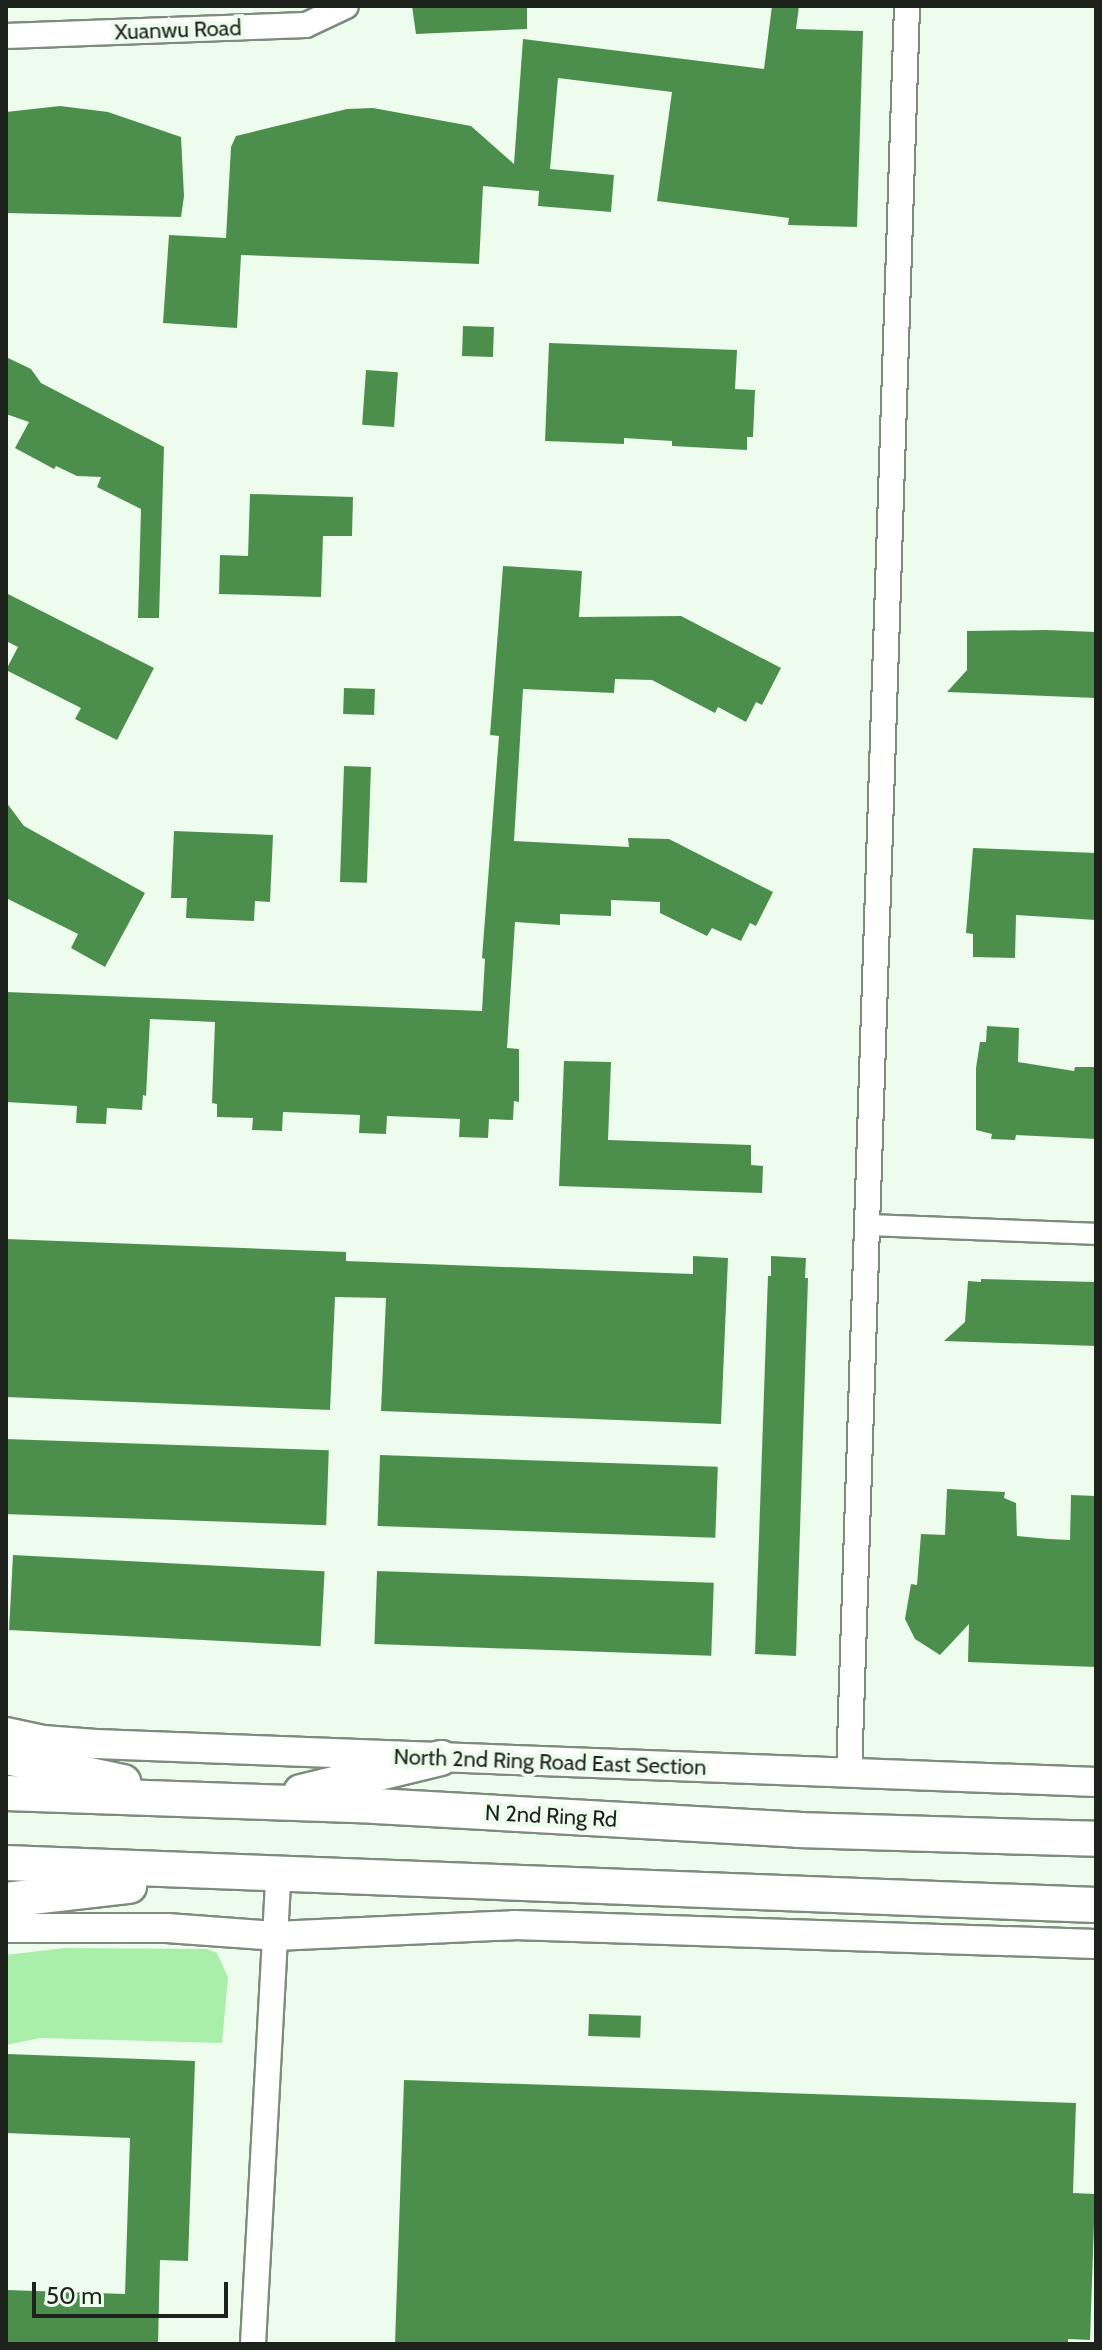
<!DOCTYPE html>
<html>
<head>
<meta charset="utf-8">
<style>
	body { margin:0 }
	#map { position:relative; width:1102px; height:2350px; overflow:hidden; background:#edfcec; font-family:Cabin,sans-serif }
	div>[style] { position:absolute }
	.green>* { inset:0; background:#aaefa9 }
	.building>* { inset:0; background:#4c8f4d; transform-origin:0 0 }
	.roads { filter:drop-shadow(2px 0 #7e8b7d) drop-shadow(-2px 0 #7e8b7d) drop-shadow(0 2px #7e8b7d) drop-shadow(0 -2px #7e8b7d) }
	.minor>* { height:20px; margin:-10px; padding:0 10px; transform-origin:10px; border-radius:10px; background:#fff }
	.tertiary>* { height:24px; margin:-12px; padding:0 12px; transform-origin:12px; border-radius:12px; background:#fff }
	.secondary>* { height:28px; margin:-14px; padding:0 14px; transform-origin:14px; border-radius:14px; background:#fff }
	.trunk>* { height:34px; margin:-17px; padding:0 17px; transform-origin:17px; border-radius:17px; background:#fff }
	span { translate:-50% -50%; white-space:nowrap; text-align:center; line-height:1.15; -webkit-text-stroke:8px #edfcec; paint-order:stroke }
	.street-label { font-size:22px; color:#1d221d }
	.frame { position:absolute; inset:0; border:8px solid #1d221d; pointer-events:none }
	.scale { position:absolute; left:32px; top:2282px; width:196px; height:36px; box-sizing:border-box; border:4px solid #1d221d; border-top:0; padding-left:10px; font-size:24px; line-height:28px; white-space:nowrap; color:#1d221d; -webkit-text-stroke:6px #edfcec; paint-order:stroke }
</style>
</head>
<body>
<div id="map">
	<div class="green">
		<i style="clip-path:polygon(65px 1948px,207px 1949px,217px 1953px,228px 1977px,222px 2043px,40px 2038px,6px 2045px,6px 1955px)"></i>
	</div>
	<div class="building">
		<i style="clip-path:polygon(412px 6px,527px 6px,527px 29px,416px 34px)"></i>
		<i style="clip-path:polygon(772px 6px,799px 6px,796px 29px,863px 31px,857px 227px,788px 225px,789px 218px,657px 201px,672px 92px,558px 78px,550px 169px,614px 175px,611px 212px,538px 206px,539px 191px,483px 186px,479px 264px,241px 255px,237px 328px,163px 323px,169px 235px,226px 238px,231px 147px,236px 136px,347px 109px,373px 108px,471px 126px,514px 164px,523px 39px,764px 69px)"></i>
		<i style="clip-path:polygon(60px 106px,108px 112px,181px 137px,184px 196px,181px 217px,6px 213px,6px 112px)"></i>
		<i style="left:463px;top:326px;width:31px;height:30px;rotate:2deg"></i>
		<i style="clip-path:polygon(549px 343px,737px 350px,735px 389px,755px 390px,753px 437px,747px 437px,747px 450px,672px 446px,672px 441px,624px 438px,624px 444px,545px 441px)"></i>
		<i style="clip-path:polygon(6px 357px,31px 369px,41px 383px,164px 447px,159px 618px,138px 618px,141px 509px,97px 487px,101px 477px,77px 476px,56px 466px,54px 469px,15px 448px,29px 422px,6px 414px)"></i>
		<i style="left:366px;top:370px;width:32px;height:55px;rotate:4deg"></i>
		<i style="clip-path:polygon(250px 494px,353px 497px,352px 536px,323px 536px,321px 597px,219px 594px,220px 555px,248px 556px)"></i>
		<i style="clip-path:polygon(503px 566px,582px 571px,579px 617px,681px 616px,781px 668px,762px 705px,756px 702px,746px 722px,718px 707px,715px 713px,652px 680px,615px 679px,614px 693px,523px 689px,514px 841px,629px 847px,628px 838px,669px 839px,773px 892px,756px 926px,750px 923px,741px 941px,712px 928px,707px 936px,660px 913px,660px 902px,611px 900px,611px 916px,560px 914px,560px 925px,515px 922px,507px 1048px,519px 1049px,519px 1102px,514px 1101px,513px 1120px,489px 1119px,488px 1138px,459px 1137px,460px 1119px,387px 1116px,386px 1134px,359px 1133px,360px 1115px,283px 1112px,282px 1131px,252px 1130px,253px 1118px,217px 1117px,217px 1104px,212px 1103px,215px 1022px,150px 1019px,146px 1096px,143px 1095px,142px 1110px,107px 1108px,106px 1124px,76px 1123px,77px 1106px,6px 1102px,6px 992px,482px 1011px,485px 959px,482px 958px,499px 736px,490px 735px)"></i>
		<i style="clip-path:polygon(6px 593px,154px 668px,117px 740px,75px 719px,81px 708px,6px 670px,18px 647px,6px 641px)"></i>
		<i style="clip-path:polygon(1046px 630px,1096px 632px,1096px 698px,947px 692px,967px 670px,967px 631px)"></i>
		<i style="left:344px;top:688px;width:31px;height:26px;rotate:2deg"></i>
		<i style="left:344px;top:766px;width:27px;height:116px;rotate:2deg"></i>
		<i style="clip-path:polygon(6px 802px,24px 826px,145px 893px,105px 967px,71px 948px,78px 934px,6px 898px)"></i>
		<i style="clip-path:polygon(174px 831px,273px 835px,270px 902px,255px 901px,254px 921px,186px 918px,187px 898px,171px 898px)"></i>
		<i style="clip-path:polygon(973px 848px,1096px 853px,1096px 920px,1016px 915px,1015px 958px,973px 957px,973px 934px,966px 933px)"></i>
		<i style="clip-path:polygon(987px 1026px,1019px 1028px,1018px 1062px,1074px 1071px,1075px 1067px,1096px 1067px,1096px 1139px,1016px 1135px,1015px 1140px,991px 1139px,992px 1134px,976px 1130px,976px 1068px,980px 1042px,986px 1042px)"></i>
		<i style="clip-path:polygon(564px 1061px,611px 1062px,608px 1140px,751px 1145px,751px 1165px,763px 1166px,762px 1193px,559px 1186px)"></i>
		<i style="clip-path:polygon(6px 1239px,346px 1252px,346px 1261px,693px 1274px,693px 1256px,728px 1258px,721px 1424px,381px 1411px,386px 1298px,335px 1297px,330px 1410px,6px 1397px)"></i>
		<i style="clip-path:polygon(771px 1256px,806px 1258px,805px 1278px,808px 1278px,796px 1656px,755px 1654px,768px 1276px,771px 1276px)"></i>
		<i style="clip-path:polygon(981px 1279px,1096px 1282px,1096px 1346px,944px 1341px,965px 1322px,968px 1281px,981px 1282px)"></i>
		<i style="left:6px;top:1439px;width:323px;height:75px;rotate:2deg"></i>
		<i style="left:380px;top:1455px;width:338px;height:71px;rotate:2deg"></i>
		<i style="clip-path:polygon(947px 1489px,1005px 1492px,1004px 1498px,1016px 1503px,1017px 1536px,1049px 1539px,1070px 1540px,1071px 1495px,1096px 1496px,1096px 1667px,968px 1662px,969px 1624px,940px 1655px,915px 1639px,905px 1619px,911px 1584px,917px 1585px,921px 1534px,945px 1535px)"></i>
		<i style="left:13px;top:1555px;width:312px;height:75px;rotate:3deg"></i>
		<i style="left:377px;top:1571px;width:337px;height:73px;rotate:2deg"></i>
		<i style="left:589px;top:2014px;width:52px;height:22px;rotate:2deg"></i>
		<i style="clip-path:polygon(7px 2054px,195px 2061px,188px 2261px,160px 2260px,158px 2344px,6px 2344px,6px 2290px,125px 2294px,130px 2138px,6px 2133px)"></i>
		<i style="clip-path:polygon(404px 2080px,1076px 2103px,1073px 2193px,1095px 2194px,1090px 2340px,1068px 2339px,1068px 2344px,395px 2344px)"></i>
	</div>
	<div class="roads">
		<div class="minor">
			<i style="left:866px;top:1225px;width:230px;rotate:2.2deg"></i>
		</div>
		<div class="tertiary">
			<i style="left:6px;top:36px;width:300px;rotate:-2.1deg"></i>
			<i style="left:306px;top:25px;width:44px;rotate:-25.4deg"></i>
			<i style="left:849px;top:1774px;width:1769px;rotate:-88.12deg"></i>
			<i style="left:253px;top:2344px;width:470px;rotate:-86.9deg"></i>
		</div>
		<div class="secondary">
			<i style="left:6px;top:1732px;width:38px;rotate:12deg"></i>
			<i style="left:43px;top:1740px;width:53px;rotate:4.3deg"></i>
			<i style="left:96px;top:1744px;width:1001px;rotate:2.18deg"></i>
			<i style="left:6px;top:1928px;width:161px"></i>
			<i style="left:167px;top:1928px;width:108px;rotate:4.2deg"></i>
			<i style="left:275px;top:1936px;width:239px;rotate:-2.6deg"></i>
			<i style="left:514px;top:1925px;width:582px;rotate:1.87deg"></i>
		</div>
		<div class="trunk">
			<i style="left:6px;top:1757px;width:120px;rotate:12.1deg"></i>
			<i style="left:301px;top:1792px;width:144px;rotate:-13.7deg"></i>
			<i style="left:6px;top:1793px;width:369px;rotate:2deg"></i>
			<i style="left:375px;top:1806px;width:424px;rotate:3.2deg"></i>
			<i style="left:798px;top:1830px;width:298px;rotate:1.7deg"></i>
			<i style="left:6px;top:1863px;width:1091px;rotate:2.21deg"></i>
			<i style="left:6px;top:1900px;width:124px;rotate:-6.5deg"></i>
		</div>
	</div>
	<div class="street-label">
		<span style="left:178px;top:30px;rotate:-2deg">Xuanwu Road</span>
		<span style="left:550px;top:1762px;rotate:2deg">North 2nd Ring Road East Section</span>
		<span style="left:551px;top:1816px;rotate:3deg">N 2nd Ring Rd</span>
	</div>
	<div class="frame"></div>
	<div class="scale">50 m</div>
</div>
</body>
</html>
